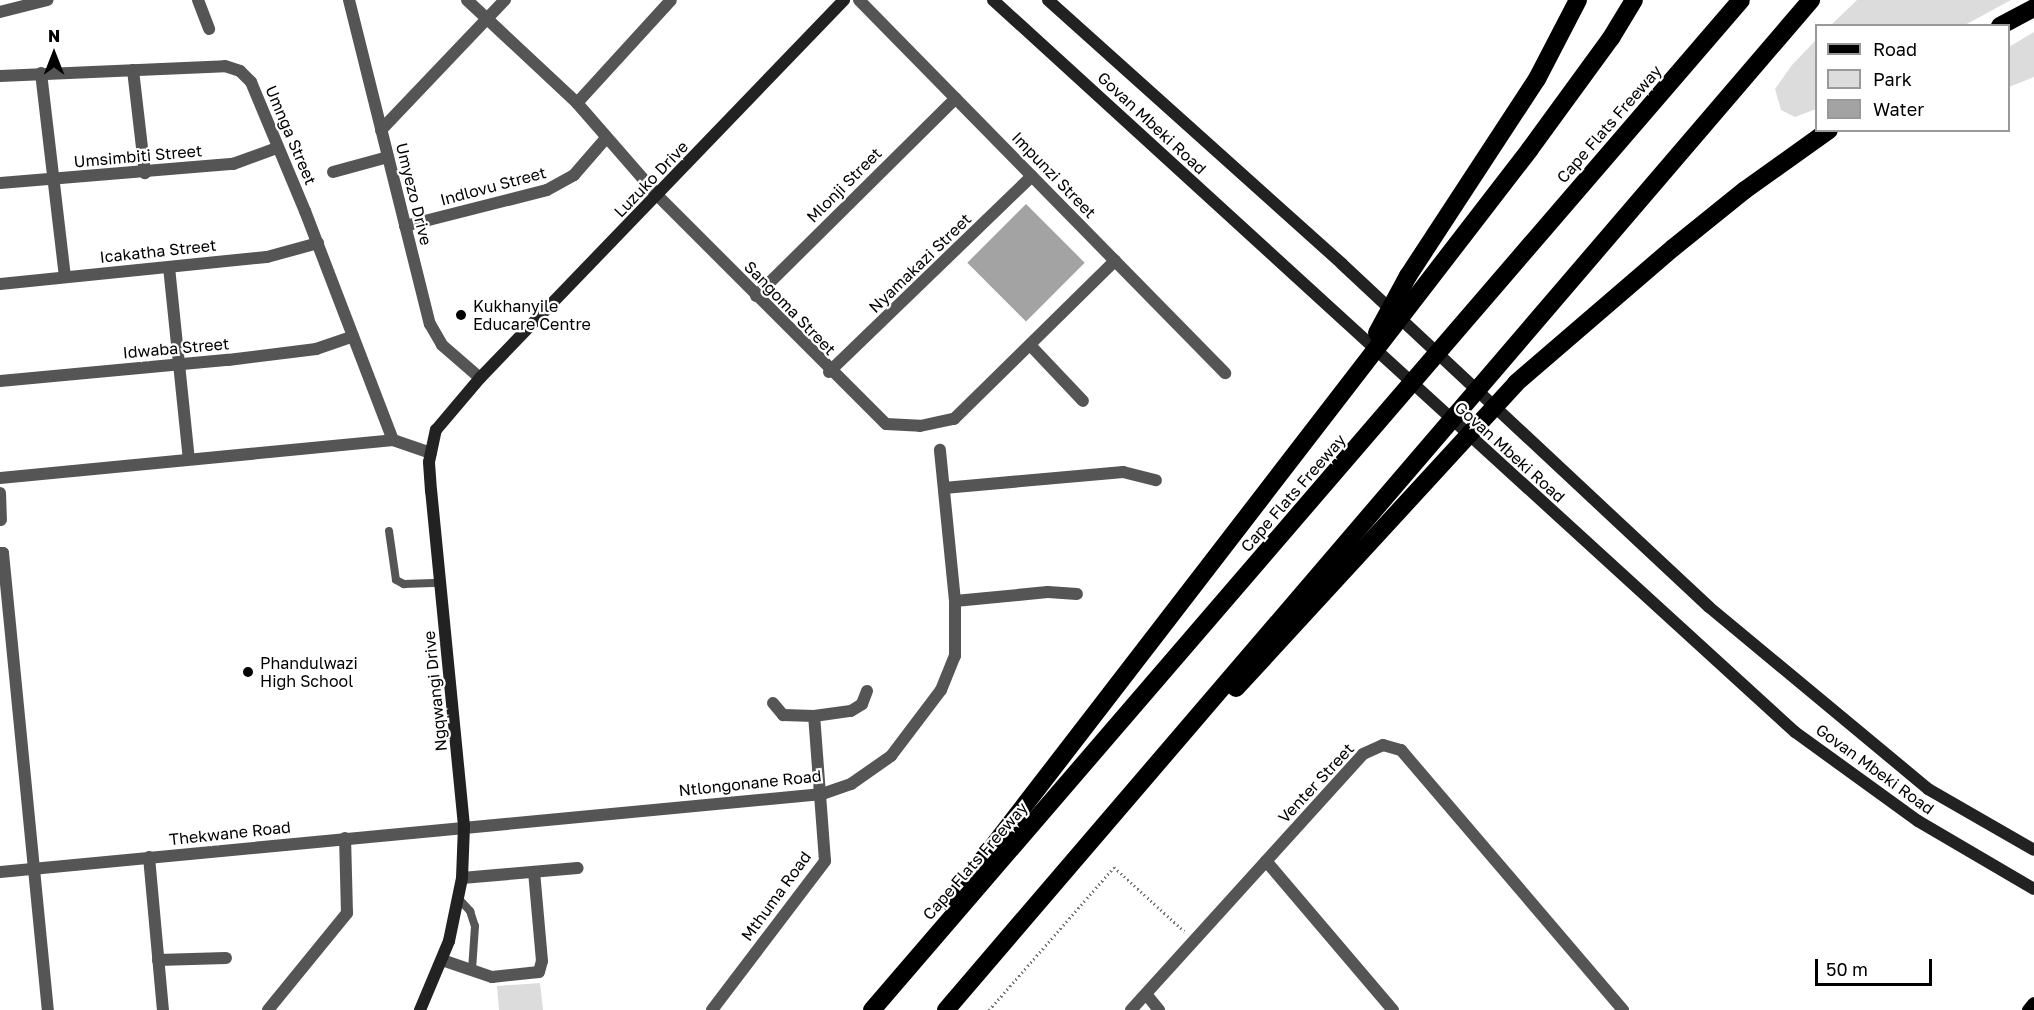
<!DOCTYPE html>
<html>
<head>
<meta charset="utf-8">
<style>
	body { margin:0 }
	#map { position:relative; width:2034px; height:1010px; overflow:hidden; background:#fff; font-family:"Golos Text",sans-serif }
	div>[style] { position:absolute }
	.green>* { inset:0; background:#dcdcdc }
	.water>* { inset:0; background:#a3a3a3; transform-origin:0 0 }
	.path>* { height:3px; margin-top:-1.5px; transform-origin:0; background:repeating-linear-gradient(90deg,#777 0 1.5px,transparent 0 4.5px) }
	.lane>* { height:8px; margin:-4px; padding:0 4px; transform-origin:4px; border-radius:4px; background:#555 }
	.street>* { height:12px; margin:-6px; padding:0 6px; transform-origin:6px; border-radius:6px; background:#555 }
	.secondary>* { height:12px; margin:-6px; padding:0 6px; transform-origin:6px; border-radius:6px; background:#222 }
	.primary>* { height:15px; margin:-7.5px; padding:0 7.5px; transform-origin:7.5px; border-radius:7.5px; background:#000 }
	.highway>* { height:18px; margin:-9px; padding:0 9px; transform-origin:9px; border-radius:9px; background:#000 }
	.dots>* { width:16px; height:16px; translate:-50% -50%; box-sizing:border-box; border:3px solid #fff; border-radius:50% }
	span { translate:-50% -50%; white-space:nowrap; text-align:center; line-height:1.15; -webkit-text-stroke:4.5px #fff; paint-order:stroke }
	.street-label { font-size:16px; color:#000 }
	.poi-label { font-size:16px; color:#000 }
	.left { translate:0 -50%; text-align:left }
	.legend { position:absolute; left:1815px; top:24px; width:195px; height:108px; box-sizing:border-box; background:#fff; border:2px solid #999; margin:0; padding:8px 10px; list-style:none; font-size:18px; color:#000 }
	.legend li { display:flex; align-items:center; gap:12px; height:30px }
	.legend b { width:30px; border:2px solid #999 }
	.north { position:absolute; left:24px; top:24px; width:60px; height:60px; -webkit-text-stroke:4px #fff; paint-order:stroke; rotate:0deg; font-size:16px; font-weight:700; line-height:24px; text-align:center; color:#000 }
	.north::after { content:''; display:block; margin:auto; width:21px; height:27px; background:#000; clip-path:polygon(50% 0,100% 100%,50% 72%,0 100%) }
	.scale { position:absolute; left:1815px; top:959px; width:117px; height:27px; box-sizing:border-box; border:3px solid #000; border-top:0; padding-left:8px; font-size:18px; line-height:21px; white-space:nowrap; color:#000; -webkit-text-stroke:4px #fff; paint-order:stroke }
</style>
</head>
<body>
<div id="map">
	<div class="green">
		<i style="clip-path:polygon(1857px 0,2011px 0,1965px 25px,1831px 25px)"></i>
		<i style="clip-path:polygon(2034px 32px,2034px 77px,2009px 87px,2009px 47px)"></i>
		<i style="clip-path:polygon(1816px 40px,1816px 109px,1795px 117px,1781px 110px,1775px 89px,1792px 65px)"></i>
		<i style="clip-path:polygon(540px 983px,543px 1010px,499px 1010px,497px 986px)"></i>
	</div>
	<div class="water">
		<i style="left:1026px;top:204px;width:83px;height:83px;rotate:45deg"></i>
	</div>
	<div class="path">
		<i style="left:989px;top:1010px;width:190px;rotate:-48.8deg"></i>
		<i style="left:1114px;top:867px;width:95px;rotate:42.4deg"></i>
	</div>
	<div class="lane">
		<i style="left:389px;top:531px;width:49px;rotate:81.9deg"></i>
		<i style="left:396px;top:580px;width:9px;rotate:27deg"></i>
		<i style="left:404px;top:584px;width:36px;rotate:-2deg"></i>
		<i style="left:458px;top:898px;width:18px;rotate:47deg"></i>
		<i style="left:470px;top:911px;width:16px;rotate:72deg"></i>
		<i style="left:475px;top:926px;width:44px;rotate:93.9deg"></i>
	</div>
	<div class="street">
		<i style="left:198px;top:0;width:31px;rotate:69deg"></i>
		<i style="left:349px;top:0;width:334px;rotate:76deg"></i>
		<i style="left:430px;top:324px;width:24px;rotate:60deg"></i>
		<i style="left:442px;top:345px;width:50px;rotate:41deg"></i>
		<i style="left:467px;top:0;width:151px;rotate:43.1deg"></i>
		<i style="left:577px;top:103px;width:123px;rotate:48.9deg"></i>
		<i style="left:658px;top:196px;width:322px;rotate:45deg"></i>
		<i style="left:886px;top:424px;width:34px;rotate:3deg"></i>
		<i style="left:920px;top:426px;width:35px;rotate:-12deg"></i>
		<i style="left:954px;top:419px;width:226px;rotate:-44.5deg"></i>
		<i style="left:859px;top:0;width:523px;rotate:45.54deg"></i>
		<i style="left:0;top:12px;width:49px;rotate:-14.3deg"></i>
		<i style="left:133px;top:70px;width:104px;rotate:83.4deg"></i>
		<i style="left:41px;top:73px;width:205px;rotate:83.3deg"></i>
		<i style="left:0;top:76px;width:225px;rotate:-2.5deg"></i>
		<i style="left:225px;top:66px;width:16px;rotate:18deg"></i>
		<i style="left:240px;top:71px;width:16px;rotate:45deg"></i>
		<i style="left:251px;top:82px;width:140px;rotate:67.3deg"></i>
		<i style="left:305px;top:211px;width:245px;rotate:69deg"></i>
		<i style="left:577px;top:103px;width:139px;rotate:-47.6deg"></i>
		<i style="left:381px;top:130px;width:180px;rotate:-46.4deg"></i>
		<i style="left:333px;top:172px;width:57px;rotate:-15.3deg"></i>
		<i style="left:0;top:183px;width:234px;rotate:-4.7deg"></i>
		<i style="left:233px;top:164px;width:47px;rotate:-20deg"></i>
		<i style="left:405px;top:226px;width:146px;rotate:-14.2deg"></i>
		<i style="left:547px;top:190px;width:31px;rotate:-29deg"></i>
		<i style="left:574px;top:175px;width:49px;rotate:-49.1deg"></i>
		<i style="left:169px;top:267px;width:193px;rotate:84.1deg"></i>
		<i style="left:0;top:284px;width:268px;rotate:-5.8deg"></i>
		<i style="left:267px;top:257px;width:53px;rotate:-15.4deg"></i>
		<i style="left:756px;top:296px;width:281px;rotate:-44.7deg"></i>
		<i style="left:1030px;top:345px;width:77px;rotate:46.6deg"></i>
		<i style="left:829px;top:372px;width:282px;rotate:-44deg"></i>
		<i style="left:0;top:381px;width:229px;rotate:-5.3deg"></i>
		<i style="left:228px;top:360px;width:89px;rotate:-7.1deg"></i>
		<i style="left:316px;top:349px;width:39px;rotate:-19deg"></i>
		<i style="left:0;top:478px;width:395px;rotate:-5.5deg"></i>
		<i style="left:393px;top:440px;width:40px;rotate:18.9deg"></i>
		<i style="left:944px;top:488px;width:180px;rotate:-5.1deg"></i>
		<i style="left:1123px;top:472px;width:34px;rotate:14deg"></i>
		<i style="left:0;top:493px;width:27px;rotate:88deg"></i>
		<i style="left:0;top:553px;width:3px"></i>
		<i style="left:3px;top:553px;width:459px;rotate:84.4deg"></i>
		<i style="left:955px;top:601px;width:93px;rotate:-5.5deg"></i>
		<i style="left:1048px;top:592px;width:29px;rotate:4deg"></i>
		<i style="left:773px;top:703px;width:16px;rotate:50deg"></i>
		<i style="left:783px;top:715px;width:31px;rotate:2deg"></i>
		<i style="left:814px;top:716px;width:37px;rotate:-8deg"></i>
		<i style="left:851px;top:711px;width:13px;rotate:-32deg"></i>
		<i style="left:862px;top:704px;width:14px;rotate:-69deg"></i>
		<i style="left:149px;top:857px;width:154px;rotate:84.8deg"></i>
		<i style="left:1266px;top:861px;width:196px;rotate:49.6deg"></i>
		<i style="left:0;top:872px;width:826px;rotate:-5.42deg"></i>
		<i style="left:822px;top:794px;width:31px;rotate:-19deg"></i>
		<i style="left:851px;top:784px;width:49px;rotate:-35deg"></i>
		<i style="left:891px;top:756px;width:83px;rotate:-52.9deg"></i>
		<i style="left:941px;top:690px;width:37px;rotate:-68deg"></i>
		<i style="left:955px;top:656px;width:55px;rotate:-90deg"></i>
		<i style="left:955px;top:601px;width:152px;rotate:-95.7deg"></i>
		<i style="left:462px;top:878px;width:116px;rotate:-4.9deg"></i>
		<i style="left:158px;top:960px;width:68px;rotate:-1.7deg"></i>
		<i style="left:442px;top:960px;width:53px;rotate:18.8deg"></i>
		<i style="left:492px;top:977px;width:47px;rotate:-6.1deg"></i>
		<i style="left:539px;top:972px;width:11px;rotate:-75deg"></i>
		<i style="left:542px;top:961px;width:89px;rotate:-95.1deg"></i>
		<i style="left:1146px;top:994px;width:21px;rotate:51deg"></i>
		<i style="left:268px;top:1010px;width:125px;rotate:-50.8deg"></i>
		<i style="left:347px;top:913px;width:75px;rotate:-91.5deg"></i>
		<i style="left:712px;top:1010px;width:187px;rotate:-52.8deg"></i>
		<i style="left:825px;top:861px;width:145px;rotate:-94.3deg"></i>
		<i style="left:1131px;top:1010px;width:345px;rotate:-47.8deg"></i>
		<i style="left:1363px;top:754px;width:22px;rotate:-24deg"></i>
		<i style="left:1383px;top:745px;width:19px;rotate:16deg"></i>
		<i style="left:1401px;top:750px;width:342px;rotate:49.5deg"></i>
	</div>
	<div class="secondary">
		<i style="left:993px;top:0;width:1086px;rotate:42.39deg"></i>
		<i style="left:1795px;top:732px;width:152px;rotate:35.9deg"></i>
		<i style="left:1918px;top:821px;width:134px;rotate:30.4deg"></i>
		<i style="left:1048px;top:0;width:395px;rotate:41.9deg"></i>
		<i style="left:1342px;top:264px;width:502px;rotate:43.06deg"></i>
		<i style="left:1709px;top:607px;width:285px;rotate:39.7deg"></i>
		<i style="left:1928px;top:789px;width:122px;rotate:29.9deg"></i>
		<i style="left:420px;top:1010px;width:75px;rotate:-67.2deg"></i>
		<i style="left:449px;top:941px;width:64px;rotate:-78.3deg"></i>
		<i style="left:462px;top:878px;width:52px;rotate:-87.8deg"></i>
		<i style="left:464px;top:826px;width:337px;rotate:-95.6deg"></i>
		<i style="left:431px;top:491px;width:29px;rotate:-94deg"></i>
		<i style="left:429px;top:462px;width:33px;rotate:-78deg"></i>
		<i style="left:436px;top:430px;width:68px;rotate:-49.8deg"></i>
		<i style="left:480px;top:378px;width:525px;rotate:-46.08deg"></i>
	</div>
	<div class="primary">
		<i style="left:2029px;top:1010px;width:8px;rotate:-50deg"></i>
	</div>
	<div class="highway">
		<i style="left:2000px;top:26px;width:38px;rotate:-28deg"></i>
		<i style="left:1377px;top:333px;width:65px;rotate:-61.5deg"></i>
		<i style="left:1408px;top:276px;width:235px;rotate:-56.8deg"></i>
		<i style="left:1537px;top:79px;width:89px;rotate:-62.6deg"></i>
		<i style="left:1236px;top:688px;width:414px;rotate:-47.4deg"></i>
		<i style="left:1516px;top:383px;width:207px;rotate:-40.7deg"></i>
		<i style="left:1673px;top:248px;width:92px;rotate:-38.9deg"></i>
		<i style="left:1745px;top:190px;width:103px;rotate:-35.5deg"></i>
		<i style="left:950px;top:902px;width:950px;rotate:-52.39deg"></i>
		<i style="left:1530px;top:149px;width:137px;rotate:-53.9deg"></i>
		<i style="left:1611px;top:38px;width:44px;rotate:-58.8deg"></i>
		<i style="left:872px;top:1010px;width:1332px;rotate:-49.29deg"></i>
		<i style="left:946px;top:1010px;width:1330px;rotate:-49.42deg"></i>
	</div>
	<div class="dots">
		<i style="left:461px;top:315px;background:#000"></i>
		<i style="left:248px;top:672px;background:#000"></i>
	</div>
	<div class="street-label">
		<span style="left:1152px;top:123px;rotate:43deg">Govan Mbeki Road</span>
		<span style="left:1609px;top:124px;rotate:-49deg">Cape Flats Freeway</span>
		<span style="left:291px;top:135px;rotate:67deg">Umnga Street</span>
		<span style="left:138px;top:156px;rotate:-5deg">Umsimbiti Street</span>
		<span style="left:1054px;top:175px;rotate:46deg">Impunzi Street</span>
		<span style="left:651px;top:179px;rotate:-46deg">Luzuko Drive</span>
		<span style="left:844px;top:185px;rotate:-45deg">Mlonji Street</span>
		<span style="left:493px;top:186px;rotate:-15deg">Indlovu Street</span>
		<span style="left:414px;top:194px;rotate:76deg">Umyezo Drive</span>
		<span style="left:158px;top:251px;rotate:-6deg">Icakatha Street</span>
		<span style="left:920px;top:263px;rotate:-44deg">Nyamakazi Street</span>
		<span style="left:790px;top:308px;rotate:46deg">Sangoma Street</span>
		<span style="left:176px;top:348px;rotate:-5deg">Idwaba Street</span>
		<span style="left:1510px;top:452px;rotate:42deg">Govan Mbeki Road</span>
		<span style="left:1293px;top:493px;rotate:-49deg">Cape Flats Freeway</span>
		<span style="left:435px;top:691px;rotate:-96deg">Ngqwangi Drive</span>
		<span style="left:1875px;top:769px;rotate:36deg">Govan Mbeki Road</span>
		<span style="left:750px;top:783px;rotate:-6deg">Ntlongonane Road</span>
		<span style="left:1316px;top:783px;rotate:-47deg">Venter Street</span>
		<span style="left:230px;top:833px;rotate:-6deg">Thekwane Road</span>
		<span style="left:975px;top:861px;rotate:-49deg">Cape Flats Freeway</span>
		<span style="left:776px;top:896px;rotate:-54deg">Mthuma Road</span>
	</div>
	<div class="poi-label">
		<span class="left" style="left:473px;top:315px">Kukhanyile<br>Educare Centre</span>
		<span class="left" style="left:260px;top:672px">Phandulwazi<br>High School</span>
	</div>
	<ul class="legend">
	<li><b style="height:8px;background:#000"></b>Road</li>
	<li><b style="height:16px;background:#dcdcdc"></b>Park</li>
	<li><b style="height:16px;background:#a3a3a3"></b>Water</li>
	</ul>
	<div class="north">N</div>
	<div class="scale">50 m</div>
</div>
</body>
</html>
